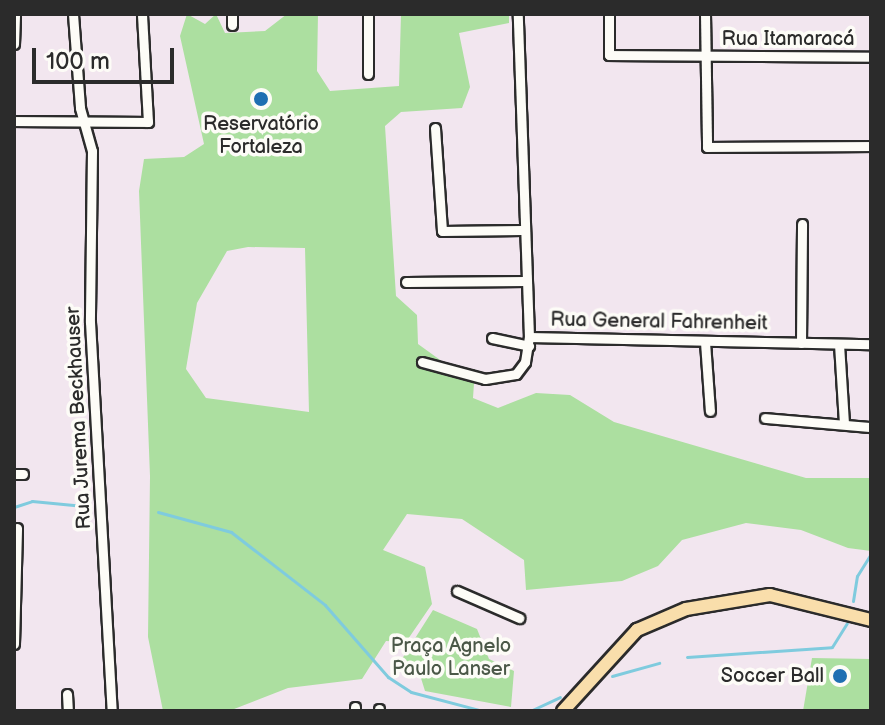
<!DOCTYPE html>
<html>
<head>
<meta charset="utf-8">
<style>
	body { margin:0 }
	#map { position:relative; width:885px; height:725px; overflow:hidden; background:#f2e6ef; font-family:"Balsamiq Sans",sans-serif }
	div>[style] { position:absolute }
	.green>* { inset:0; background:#acdfa0 }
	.stream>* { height:3px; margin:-1.5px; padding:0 1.5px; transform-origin:1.5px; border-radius:1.5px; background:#7fcbde }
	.roads { filter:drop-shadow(2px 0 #2b2b2b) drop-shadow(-2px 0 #2b2b2b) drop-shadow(0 2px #2b2b2b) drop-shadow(0 -2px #2b2b2b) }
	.minor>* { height:9px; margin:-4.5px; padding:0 4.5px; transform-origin:4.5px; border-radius:4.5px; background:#fdfcf7 }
	.major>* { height:12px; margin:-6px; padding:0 6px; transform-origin:6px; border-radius:6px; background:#f9deab }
	.dots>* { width:22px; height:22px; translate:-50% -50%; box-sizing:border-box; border:4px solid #fdfcf7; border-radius:50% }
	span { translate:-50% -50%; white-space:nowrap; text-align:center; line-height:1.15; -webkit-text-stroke:7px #fdfcf7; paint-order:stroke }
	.street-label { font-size:20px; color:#2b2b2b }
	.poi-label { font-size:20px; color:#2b2b2b }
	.right { translate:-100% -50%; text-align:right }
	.park-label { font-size:20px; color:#4b5848 }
	.frame { position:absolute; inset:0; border:16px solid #2b2b2b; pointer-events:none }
	.scale { position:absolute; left:32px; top:48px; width:142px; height:36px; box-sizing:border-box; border:4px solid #2b2b2b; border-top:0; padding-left:10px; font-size:24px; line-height:28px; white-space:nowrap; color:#2b2b2b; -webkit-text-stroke:6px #fdfcf7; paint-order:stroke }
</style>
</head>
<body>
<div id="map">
	<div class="green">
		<i style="clip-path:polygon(evenodd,187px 14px,205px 24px,216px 14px,225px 33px,265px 31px,287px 14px,318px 14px,317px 71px,330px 91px,399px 86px,401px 14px,509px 14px,509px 23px,459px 33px,470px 87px,462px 108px,401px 112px,385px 126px,396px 296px,417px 315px,418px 344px,454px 370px,475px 369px,473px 398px,498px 408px,536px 393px,570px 395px,614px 422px,806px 478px,871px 478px,871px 551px,848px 548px,801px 530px,746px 523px,682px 540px,658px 566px,622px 581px,526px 590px,524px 560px,462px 519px,407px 514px,383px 550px,425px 567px,432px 604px,406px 642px,386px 641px,362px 679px,288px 688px,229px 711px,163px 711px,148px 637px,150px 476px,139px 191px,144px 159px,184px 157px,204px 144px,180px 36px,187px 14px,248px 247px,305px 248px,309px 412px,206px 398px,186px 369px,197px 303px,227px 251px,248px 247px)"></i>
		<i style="clip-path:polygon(433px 610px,477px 629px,489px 659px,514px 671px,511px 707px,425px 691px,420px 675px,400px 662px)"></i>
		<i style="clip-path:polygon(812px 658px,871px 659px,871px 711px,803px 711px)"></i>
	</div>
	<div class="stream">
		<i style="left:14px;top:507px;width:19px;rotate:-18deg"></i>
		<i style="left:32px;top:501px;width:52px;rotate:5.5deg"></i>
		<i style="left:158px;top:512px;width:76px;rotate:15.3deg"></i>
		<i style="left:231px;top:532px;width:119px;rotate:37.8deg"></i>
		<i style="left:325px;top:605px;width:96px;rotate:48.8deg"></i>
		<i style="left:388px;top:677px;width:27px;rotate:33deg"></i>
		<i style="left:411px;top:692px;width:74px;rotate:14.8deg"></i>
		<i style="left:853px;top:601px;width:25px;rotate:-81deg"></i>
		<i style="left:857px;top:576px;width:26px;rotate:-58deg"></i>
		<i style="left:687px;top:657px;width:145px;rotate:-3.9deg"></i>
		<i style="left:832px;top:647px;width:28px;rotate:-58deg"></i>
		<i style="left:612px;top:676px;width:49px;rotate:-15.5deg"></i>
		<i style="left:530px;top:711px;width:33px;rotate:-25deg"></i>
	</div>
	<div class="roads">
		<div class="minor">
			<i style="left:73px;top:14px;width:94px;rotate:85.7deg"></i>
			<i style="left:80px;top:108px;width:45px;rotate:74.4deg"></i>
			<i style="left:92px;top:151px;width:171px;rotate:90.7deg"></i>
			<i style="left:90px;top:322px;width:390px;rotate:86.8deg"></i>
			<i style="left:368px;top:14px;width:60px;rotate:90deg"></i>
			<i style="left:609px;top:14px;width:41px;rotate:90deg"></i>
			<i style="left:609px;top:55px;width:262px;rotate:0.4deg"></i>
			<i style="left:705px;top:14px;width:133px;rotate:89.1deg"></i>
			<i style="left:707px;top:147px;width:164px;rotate:-0.3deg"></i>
			<i style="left:232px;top:25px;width:11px;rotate:-90deg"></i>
			<i style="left:14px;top:44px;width:30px;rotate:-88deg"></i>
			<i style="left:14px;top:121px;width:134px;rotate:0.4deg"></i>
			<i style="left:148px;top:122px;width:108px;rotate:-93.2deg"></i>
			<i style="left:435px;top:128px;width:103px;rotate:86.1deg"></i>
			<i style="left:442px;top:231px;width:80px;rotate:-0.7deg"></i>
			<i style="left:406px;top:282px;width:120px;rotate:-0.5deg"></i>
			<i style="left:529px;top:337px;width:342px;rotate:1.2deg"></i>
			<i style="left:492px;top:338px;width:38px;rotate:12deg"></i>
			<i style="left:705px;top:342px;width:69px;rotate:85.9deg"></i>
			<i style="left:801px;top:343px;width:119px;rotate:-89.5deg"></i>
			<i style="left:839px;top:344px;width:80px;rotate:86.4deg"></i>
			<i style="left:422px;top:362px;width:65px;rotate:15.1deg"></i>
			<i style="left:485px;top:379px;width:31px;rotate:-9deg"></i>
			<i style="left:516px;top:374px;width:15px;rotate:-53deg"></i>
			<i style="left:525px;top:362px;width:25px;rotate:-81deg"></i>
			<i style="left:529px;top:337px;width:323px;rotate:-92deg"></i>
			<i style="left:765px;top:418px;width:106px;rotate:4.9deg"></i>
			<i style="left:14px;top:474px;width:9px"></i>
			<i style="left:457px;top:591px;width:68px;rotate:23.5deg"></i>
			<i style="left:14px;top:644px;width:116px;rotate:-88.5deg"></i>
			<i style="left:67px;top:694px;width:17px;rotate:87deg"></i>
			<i style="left:355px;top:707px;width:4px;rotate:90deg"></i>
			<i style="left:379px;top:709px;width:2px;rotate:90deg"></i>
		</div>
		<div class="major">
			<i style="left:563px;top:711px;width:110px;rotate:-47.6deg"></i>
			<i style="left:637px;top:630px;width:53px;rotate:-23.2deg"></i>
			<i style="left:686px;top:609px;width:85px;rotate:-9.5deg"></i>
			<i style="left:770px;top:595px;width:104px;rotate:13.9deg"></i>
		</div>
	</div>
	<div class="dots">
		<i style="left:261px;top:99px;background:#1f6fb2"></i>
		<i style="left:840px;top:676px;background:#1f6fb2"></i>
	</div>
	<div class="street-label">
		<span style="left:788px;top:39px">Rua Itamaracá</span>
		<span style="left:659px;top:322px;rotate:1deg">Rua General Fahrenheit</span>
		<span style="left:79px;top:418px;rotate:-93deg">Rua Jurema Beckhauser</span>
	</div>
	<div class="poi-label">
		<span style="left:261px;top:136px">Reservatório<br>Fortaleza</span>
		<span class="right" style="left:824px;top:676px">Soccer Ball</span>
	</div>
	<div class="park-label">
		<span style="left:451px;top:658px">Praça Agnelo<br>Paulo Lanser</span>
	</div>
	<div class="frame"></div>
	<div class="scale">100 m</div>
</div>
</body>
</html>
